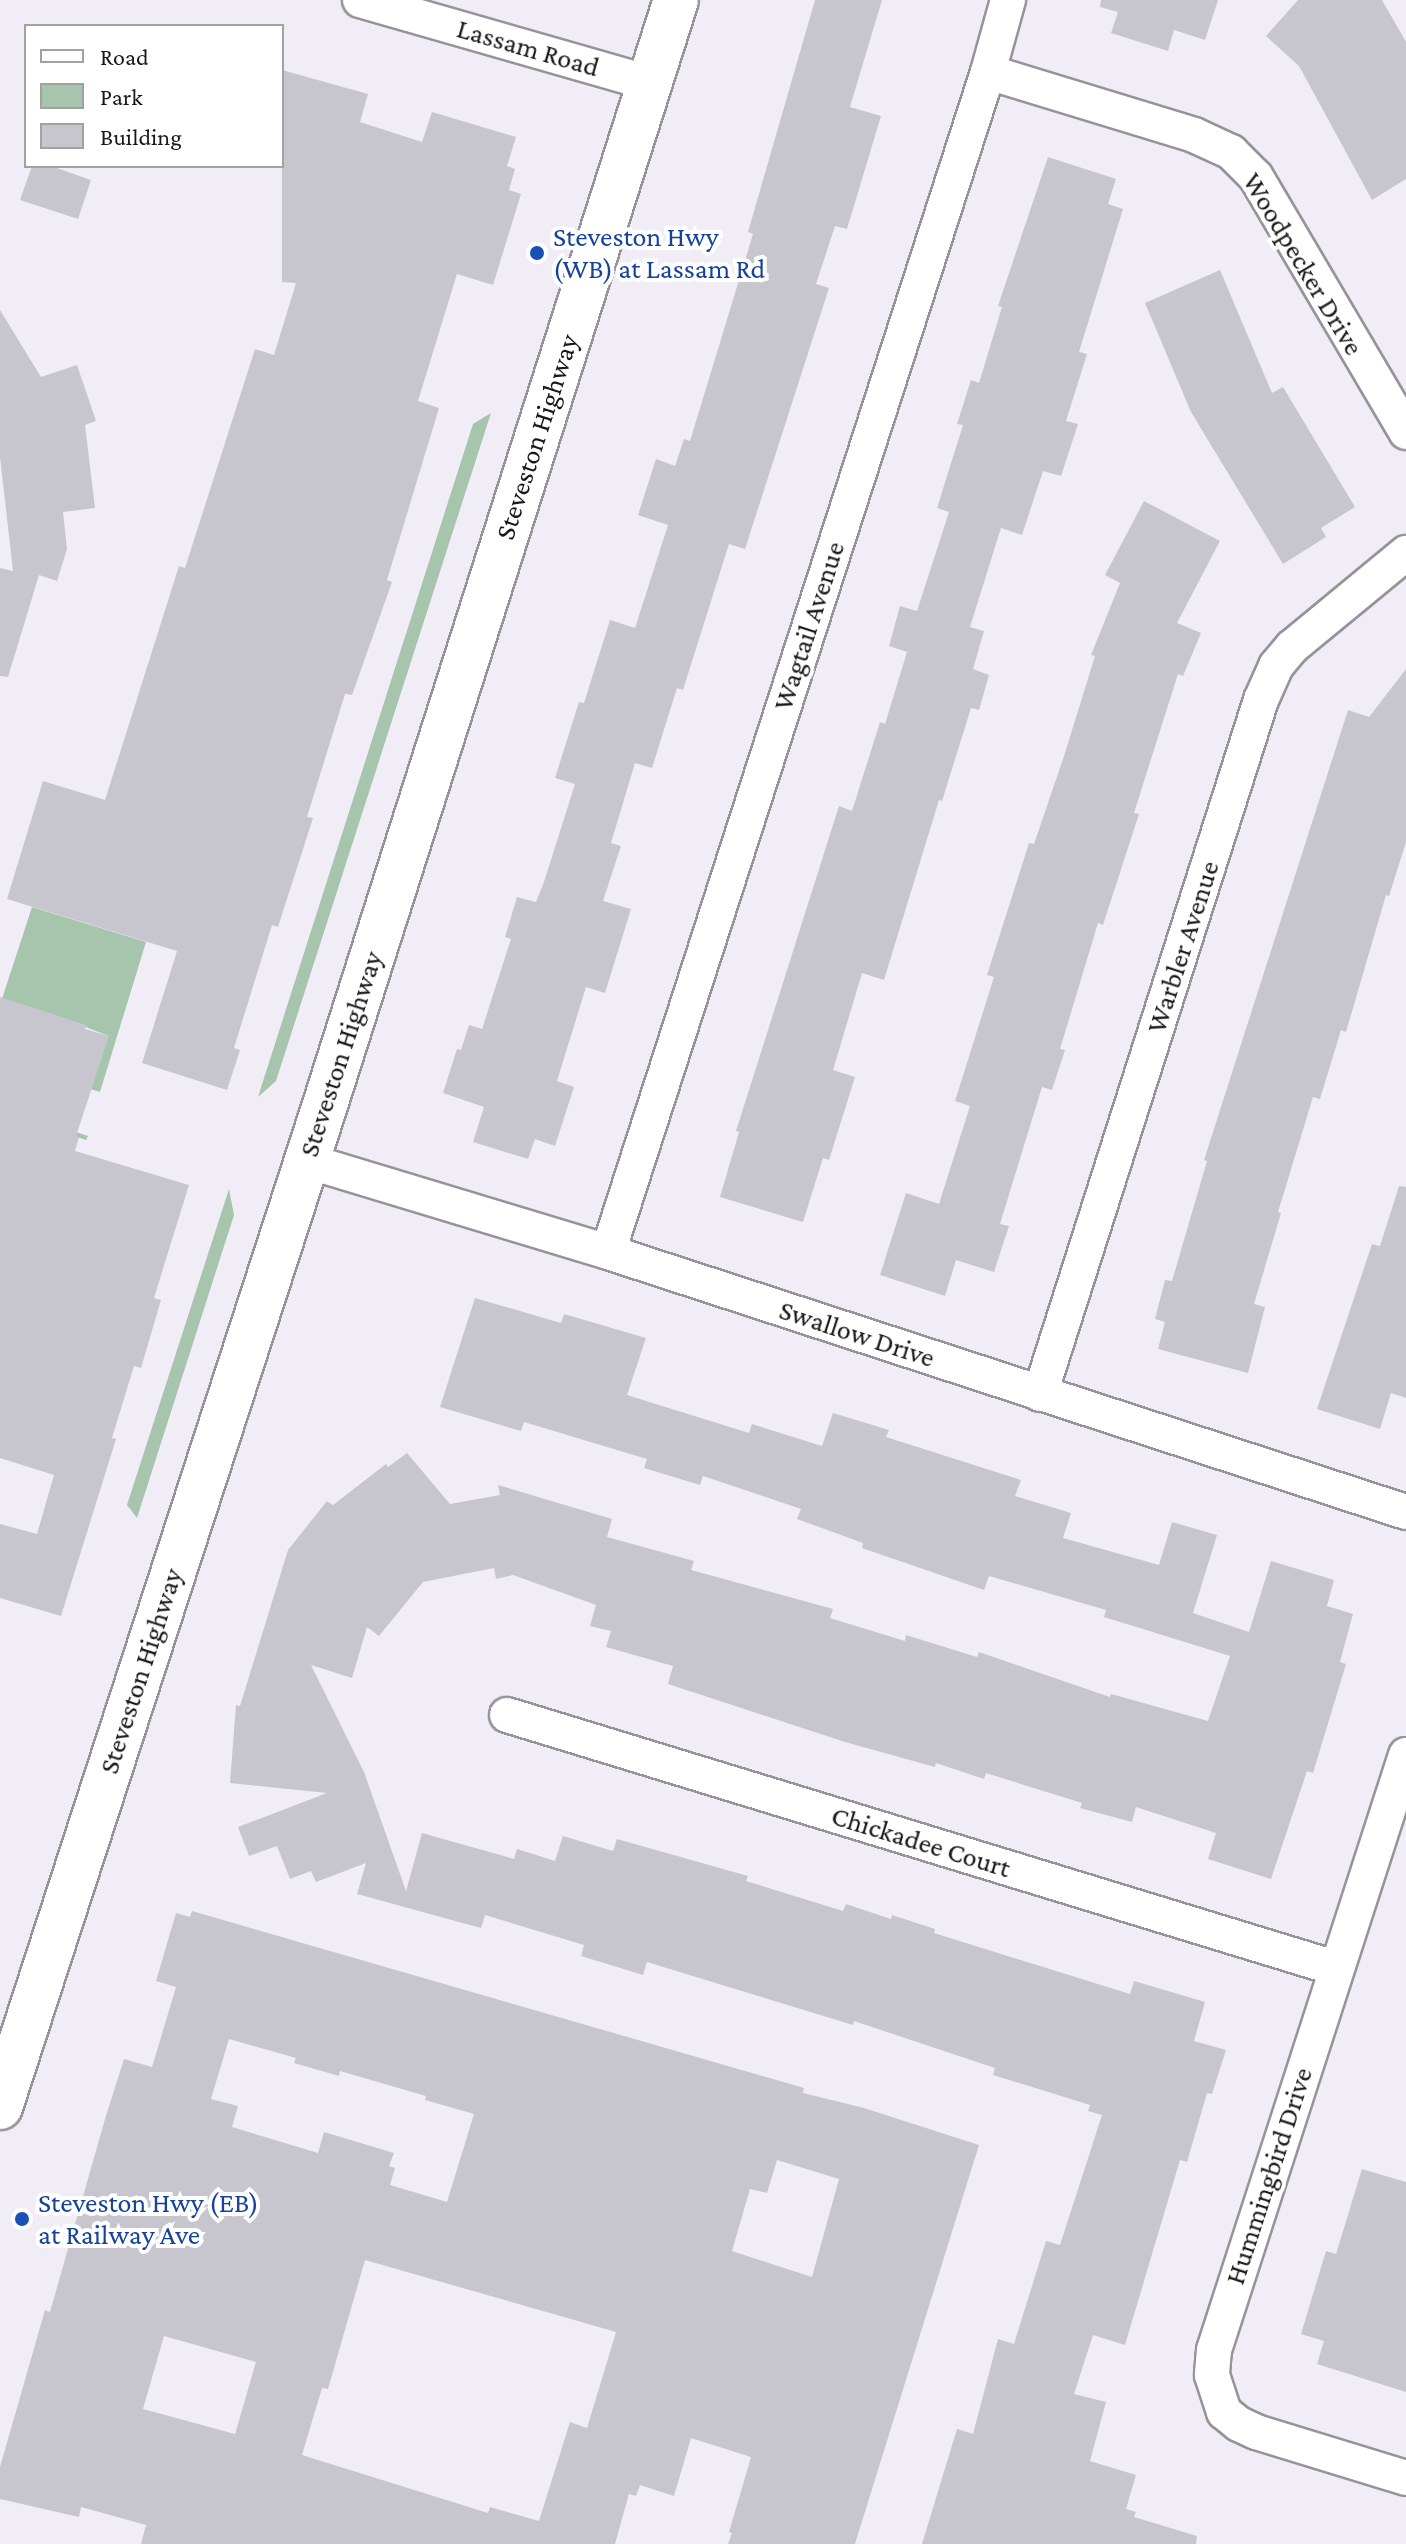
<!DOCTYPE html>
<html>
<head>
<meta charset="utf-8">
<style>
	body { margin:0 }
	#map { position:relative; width:1406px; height:2544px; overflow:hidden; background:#f0edf6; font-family:"Crimson Pro",serif }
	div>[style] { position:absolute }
	.green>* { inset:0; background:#a7c4ad }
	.building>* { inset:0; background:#c7c6cf }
	.roads { filter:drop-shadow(2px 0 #96939b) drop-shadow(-2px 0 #96939b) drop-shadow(0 2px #96939b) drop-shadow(0 -2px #96939b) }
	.street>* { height:34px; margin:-17px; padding:0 17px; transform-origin:17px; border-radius:17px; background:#fff }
	.secondary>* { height:44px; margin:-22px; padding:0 22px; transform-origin:22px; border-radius:22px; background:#fff }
	.dots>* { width:22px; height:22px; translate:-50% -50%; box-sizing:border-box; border:4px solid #fff; border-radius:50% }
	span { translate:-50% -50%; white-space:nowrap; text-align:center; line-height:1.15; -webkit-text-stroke:8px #fff; paint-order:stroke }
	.street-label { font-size:28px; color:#18171a }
	.transit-label { font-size:28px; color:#164399 }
	.left { translate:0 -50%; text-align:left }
	.legend { position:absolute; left:24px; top:24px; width:260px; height:144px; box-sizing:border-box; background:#fff; border:2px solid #a3a2a3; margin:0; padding:10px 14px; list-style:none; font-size:24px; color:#18171a }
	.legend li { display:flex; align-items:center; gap:16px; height:40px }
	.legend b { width:40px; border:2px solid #a3a2a3 }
</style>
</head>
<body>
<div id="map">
	<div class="green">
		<i style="clip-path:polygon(491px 413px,276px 1081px,258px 1097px,473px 424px)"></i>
		<i style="clip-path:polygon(32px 907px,146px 942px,100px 1092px,67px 1082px,109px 1036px,49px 1013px,47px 1123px,88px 1136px,86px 1140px,4px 1113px,0 1005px)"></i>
		<i style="clip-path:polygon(229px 1189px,234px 1215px,137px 1518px,127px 1505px)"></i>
	</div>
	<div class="building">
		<i style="clip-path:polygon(815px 0,882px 0,850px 107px,881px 116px,847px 229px,835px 226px,816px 284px,829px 288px,745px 549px,729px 544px,683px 690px,677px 688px,652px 768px,635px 763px,611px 843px,621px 846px,603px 901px,631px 909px,605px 993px,586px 987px,557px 1081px,574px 1087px,555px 1146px,535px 1139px,528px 1159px,473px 1142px,484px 1107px,443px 1093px,457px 1049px,461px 1050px,469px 1025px,482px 1029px,511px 939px,505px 937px,517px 897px,536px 902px,544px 882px,575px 784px,555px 778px,579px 702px,584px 703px,610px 620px,635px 628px,668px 525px,638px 515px,656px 459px,675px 466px,684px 439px,690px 441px,753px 234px,748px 232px)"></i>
		<i style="clip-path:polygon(1101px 0,1218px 0,1205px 40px,1174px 30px,1168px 51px,1111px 33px,1118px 12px,1100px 7px)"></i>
		<i style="clip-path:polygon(1298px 0,1382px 0,1406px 42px,1406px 179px,1372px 200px,1299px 66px,1266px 36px)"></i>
		<i style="clip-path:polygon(282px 70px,368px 94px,360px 122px,422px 142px,432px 112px,516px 137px,507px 166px,515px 169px,509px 190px,521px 194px,493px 285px,457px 274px,418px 401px,439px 408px,387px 580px,392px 582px,352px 695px,345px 694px,307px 817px,313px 818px,278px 927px,272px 925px,234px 1048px,240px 1050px,227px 1090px,142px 1063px,177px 951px,7px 899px,43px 781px,105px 800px,179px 566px,185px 568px,255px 349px,274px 355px,296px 283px,282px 282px)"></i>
		<i style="clip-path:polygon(1048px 157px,1116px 179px,1108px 204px,1123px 209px,1079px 352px,1087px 354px,1066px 421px,1078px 424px,1061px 476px,1043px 471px,1022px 535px,1001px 528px,970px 627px,984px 631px,973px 669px,989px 675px,979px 710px,971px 708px,942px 801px,939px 800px,884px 980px,862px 973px,833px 1070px,855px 1077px,829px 1160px,823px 1158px,803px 1222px,720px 1197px,739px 1132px,736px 1131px,839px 806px,852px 811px,880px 722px,885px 724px,907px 652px,889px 646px,900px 606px,917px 611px,949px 512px,937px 508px,963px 425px,957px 424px,971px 380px,979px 383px,1002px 307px,998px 306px)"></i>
		<i style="clip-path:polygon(32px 166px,51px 166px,91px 180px,78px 219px,20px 200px)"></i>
		<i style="clip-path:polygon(1220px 270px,1272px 393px,1283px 387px,1355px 507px,1321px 528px,1326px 537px,1283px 564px,1191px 412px,1145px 303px)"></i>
		<i style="clip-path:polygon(0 310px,41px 377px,77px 365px,96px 421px,85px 425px,95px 508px,63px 512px,67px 549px,57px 581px,39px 575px,8px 677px,0 676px,0 568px,13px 571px,0 457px)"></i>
		<i style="clip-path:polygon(1144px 501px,1220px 541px,1177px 623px,1201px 633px,1183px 676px,1178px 674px,1134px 813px,1139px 814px,1103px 925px,1098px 923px,1060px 1049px,1065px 1050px,1052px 1090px,1042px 1087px,1000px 1224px,1009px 1226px,994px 1272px,956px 1260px,945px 1296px,880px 1275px,906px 1193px,939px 1204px,970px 1106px,955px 1101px,994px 977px,987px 975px,1029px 843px,1034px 844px,1064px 756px,1095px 656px,1091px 655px,1120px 583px,1105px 575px)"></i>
		<i style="clip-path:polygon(1406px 669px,1406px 842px,1389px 896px,1386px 895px,1346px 1032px,1341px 1030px,1320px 1099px,1313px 1097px,1278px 1212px,1281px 1213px,1254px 1304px,1265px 1307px,1248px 1373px,1158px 1349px,1165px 1322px,1155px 1319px,1165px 1280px,1172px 1281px,1207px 1161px,1204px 1160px,1348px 710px,1369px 717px)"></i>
		<i style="clip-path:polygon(0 997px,86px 1025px,85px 1029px,109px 1036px,76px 1136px,79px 1137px,75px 1151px,189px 1185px,154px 1298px,161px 1300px,141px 1368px,134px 1366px,112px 1438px,116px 1439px,61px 1616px,0 1598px,0 1524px,37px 1534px,54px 1475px,0 1458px)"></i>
		<i style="clip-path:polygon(1399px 1186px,1406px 1187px,1406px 1398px,1391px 1393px,1380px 1429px,1317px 1409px,1372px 1244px,1380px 1246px)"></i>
		<i style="clip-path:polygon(475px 1298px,561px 1323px,564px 1314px,646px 1338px,627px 1395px,749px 1433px,752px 1424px,822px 1446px,833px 1413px,889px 1430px,886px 1437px,1021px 1480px,1015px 1496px,1071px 1513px,1063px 1538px,1159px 1565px,1172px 1522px,1217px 1535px,1193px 1613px,1249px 1632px,1271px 1561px,1334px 1580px,1327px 1606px,1353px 1614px,1340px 1662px,1346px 1664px,1313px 1773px,1307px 1771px,1271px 1879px,1208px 1859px,1216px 1833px,1136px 1807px,1132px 1822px,1080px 1808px,1082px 1803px,986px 1773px,984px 1779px,936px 1763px,935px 1767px,845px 1742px,668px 1684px,673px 1666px,606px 1647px,611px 1631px,590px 1626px,596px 1605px,513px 1575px,496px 1579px,494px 1568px,423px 1582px,379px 1636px,367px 1627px,352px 1678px,311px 1665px,364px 1772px,406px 1891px,422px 1833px,514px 1859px,517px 1849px,555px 1861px,563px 1836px,613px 1851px,617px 1839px,748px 1876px,746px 1881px,843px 1911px,846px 1904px,891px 1919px,892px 1915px,935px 1929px,934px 1933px,1130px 1994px,1134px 1981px,1205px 2002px,1194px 2041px,1226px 2050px,1212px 2094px,1207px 2093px,1187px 2162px,1180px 2160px,1125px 2345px,1093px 2335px,1074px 2394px,1106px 2402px,1090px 2461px,1136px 2475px,1126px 2509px,1136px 2512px,1134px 2517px,1197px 2536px,1196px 2544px,922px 2544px,957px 2429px,973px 2434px,998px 2339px,1014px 2344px,1046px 2241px,1060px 2245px,1102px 2115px,1088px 2111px,1090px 2105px,993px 2075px,995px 2068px,854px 2021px,853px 2025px,647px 1962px,643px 1975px,581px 1956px,584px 1945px,485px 1915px,481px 1928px,357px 1894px,366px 1863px,316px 1882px,311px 1871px,290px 1879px,277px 1846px,249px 1856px,238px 1827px,327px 1793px,230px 1783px,236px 1705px,240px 1706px,288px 1550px,327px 1501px,333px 1505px,386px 1464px,388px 1467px,407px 1453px,450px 1504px,500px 1495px,498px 1485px,612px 1519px,607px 1537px,694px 1561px,691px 1570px,833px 1609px,830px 1618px,905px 1641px,906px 1635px,977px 1657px,979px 1652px,1110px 1697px,1111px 1694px,1208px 1721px,1230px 1656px,1104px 1617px,1106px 1610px,989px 1576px,984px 1590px,862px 1548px,863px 1543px,797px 1519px,801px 1509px,703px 1476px,700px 1485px,644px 1468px,647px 1459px,524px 1422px,521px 1431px,440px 1407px)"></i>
		<i style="clip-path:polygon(evenodd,192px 1911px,804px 2088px,803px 2093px,864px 2108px,979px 2145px,855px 2544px,728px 2544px,732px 2533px,729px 2532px,751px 2457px,691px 2438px,674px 2496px,640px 2485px,636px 2496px,629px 2494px,615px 2544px,141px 2544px,146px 2525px,81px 2507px,79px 2517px,0 2499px,0 2467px,45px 2310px,50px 2312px,105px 2119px,124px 2059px,152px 2067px,176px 1987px,156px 1981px,176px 1913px,190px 1917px,192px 1911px,229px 2039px,296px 2058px,294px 2063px,339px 2076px,340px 2071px,426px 2096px,425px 2100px,474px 2114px,447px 2202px,390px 2185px,395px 2168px,389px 2166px,394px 2153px,324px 2132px,318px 2153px,232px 2127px,238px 2106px,211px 2099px,229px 2039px,192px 1911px,777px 2160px,839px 2179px,812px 2277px,732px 2251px,750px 2189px,767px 2193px,777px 2160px,192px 1911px,365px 2260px,616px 2332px,587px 2428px,570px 2422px,539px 2521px,490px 2507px,488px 2513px,302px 2455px,322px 2388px,328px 2389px,365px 2260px,192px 1911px,164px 2336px,256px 2362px,235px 2434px,143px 2409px,164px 2336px)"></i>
		<i style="clip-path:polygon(1362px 2169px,1406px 2182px,1406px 2392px,1317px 2364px,1324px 2341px,1301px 2334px,1326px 2251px,1336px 2254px)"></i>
	</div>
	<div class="roads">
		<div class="street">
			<i style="left:360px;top:0;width:302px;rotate:16deg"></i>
			<i style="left:988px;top:72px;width:215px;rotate:17deg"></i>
			<i style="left:1194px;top:135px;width:41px;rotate:24.7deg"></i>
			<i style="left:1231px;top:152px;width:35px;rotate:45deg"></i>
			<i style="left:1256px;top:177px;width:296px;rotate:59.5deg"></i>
			<i style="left:307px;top:1161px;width:314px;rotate:16.8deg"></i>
			<i style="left:608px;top:1252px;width:839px;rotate:18.05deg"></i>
			<i style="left:608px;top:1252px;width:1240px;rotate:-72.15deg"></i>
			<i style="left:988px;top:72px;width:75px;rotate:-74.5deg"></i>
			<i style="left:1040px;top:1394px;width:728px;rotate:-72.34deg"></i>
			<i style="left:1261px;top:700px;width:37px;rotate:-66deg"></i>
			<i style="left:1276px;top:666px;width:25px;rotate:-50deg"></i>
			<i style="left:1292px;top:647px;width:148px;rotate:-39.5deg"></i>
			<i style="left:507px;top:1715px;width:866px;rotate:16.99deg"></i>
			<i style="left:1406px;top:1755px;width:625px;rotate:107.88deg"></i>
			<i style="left:1214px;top:2350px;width:25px;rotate:95deg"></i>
			<i style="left:1212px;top:2375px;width:39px;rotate:72deg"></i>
			<i style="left:1224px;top:2412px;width:19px;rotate:39deg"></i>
			<i style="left:1239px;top:2424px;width:19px;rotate:25deg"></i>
			<i style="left:1256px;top:2432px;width:157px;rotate:17deg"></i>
		</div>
		<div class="secondary">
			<i style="left:0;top:2107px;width:1053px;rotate:-72.03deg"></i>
			<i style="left:325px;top:1105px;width:1159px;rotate:-72.38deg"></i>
		</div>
	</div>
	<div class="dots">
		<i style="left:537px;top:253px;background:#1a4fb4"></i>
		<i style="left:22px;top:2219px;background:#1a4fb4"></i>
	</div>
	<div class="street-label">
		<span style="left:528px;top:48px;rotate:16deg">Lassam Road</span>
		<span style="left:1303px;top:264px;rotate:59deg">Woodpecker Drive</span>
		<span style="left:537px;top:437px;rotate:-72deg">Steveston Highway</span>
		<span style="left:809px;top:626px;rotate:-72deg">Wagtail Avenue</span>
		<span style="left:1183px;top:947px;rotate:-72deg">Warbler Avenue</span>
		<span style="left:341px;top:1054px;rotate:-72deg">Steveston Highway</span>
		<span style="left:857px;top:1334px;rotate:18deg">Swallow Drive</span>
		<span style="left:141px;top:1671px;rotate:-72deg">Steveston Highway</span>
		<span style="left:921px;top:1842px;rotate:17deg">Chickadee Court</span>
		<span style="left:1269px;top:2176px;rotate:-72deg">Hummingbird Drive</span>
	</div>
	<div class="transit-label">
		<span class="left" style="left:553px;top:253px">Steveston Hwy<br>(WB) at Lassam Rd</span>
		<span class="left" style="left:38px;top:2219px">Steveston Hwy (EB)<br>at Railway Ave</span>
	</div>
	<ul class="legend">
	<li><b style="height:10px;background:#fff"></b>Road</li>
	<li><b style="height:22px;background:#a7c4ad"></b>Park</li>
	<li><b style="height:22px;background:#c7c6cf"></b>Building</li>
	</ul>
</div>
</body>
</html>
